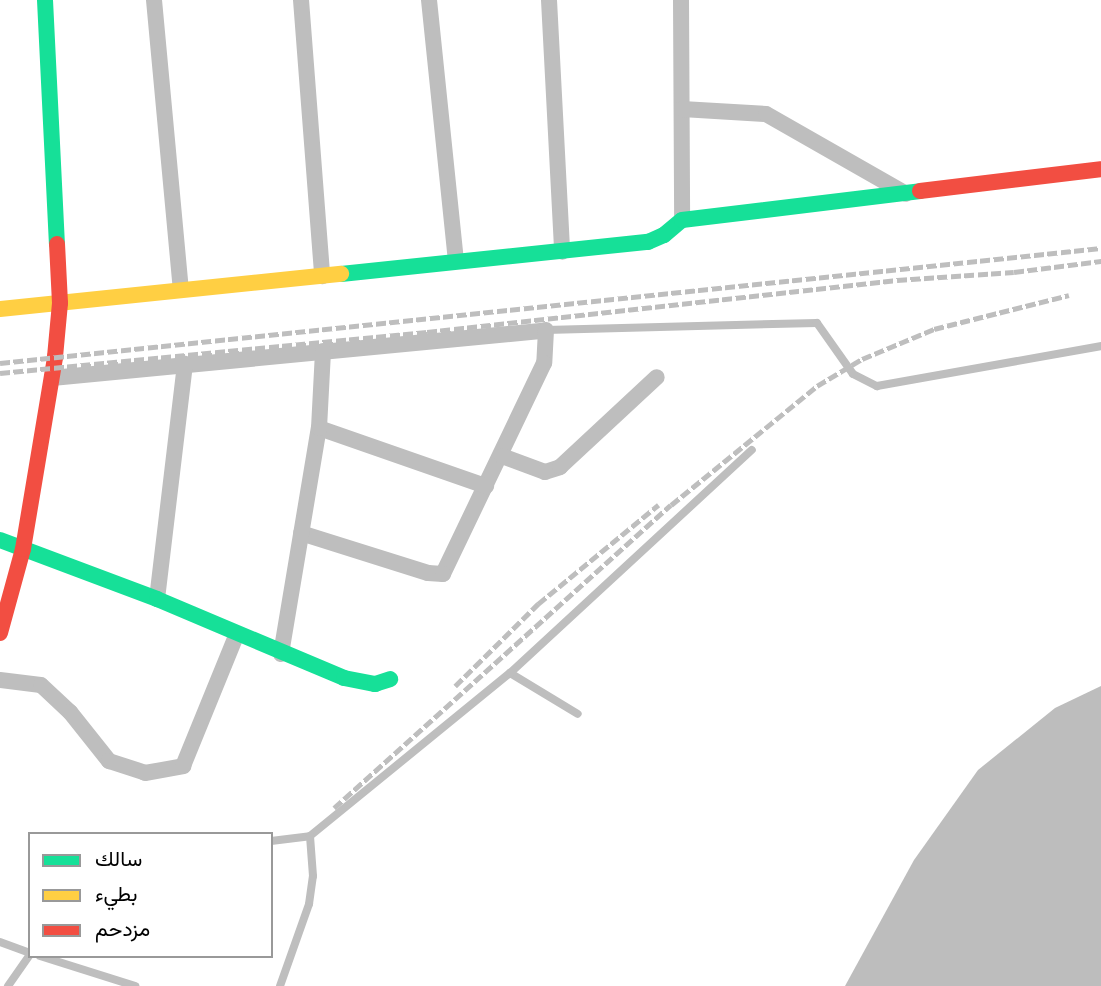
<!DOCTYPE html>
<html>
<head>
<meta charset="utf-8">
<style>
	body { margin:0 }
	#map { position:relative; width:1101px; height:986px; overflow:hidden; background:#fff; font-family:"Varela Round",Vazirmatn,sans-serif }
	div>[style] { position:absolute }
	.water>* { inset:0; background:#bdbdbd }
	.lane>* { height:8px; margin:-4px; padding:0 4px; transform-origin:4px; border-radius:4px; background:#bebebe }
	.street>* { height:16px; margin:-8px; padding:0 8px; transform-origin:8px; border-radius:8px; background:#bebebe }
	.fast>* { height:16px; margin:-8px; padding:0 8px; transform-origin:8px; border-radius:8px; background:#16e098 }
	.slow>* { height:16px; margin:-8px; padding:0 8px; transform-origin:8px; border-radius:8px; background:#ffcf43 }
	.jam>* { height:16px; margin:-8px; padding:0 8px; transform-origin:8px; border-radius:8px; background:#f24e42 }
	.rail>* { height:4.5px; margin-top:-2.25px; transform-origin:0; background:repeating-linear-gradient(90deg,#bebebe 0 10px,transparent 0 13.5px) }
	span { translate:-50% -50%; white-space:nowrap; text-align:center; line-height:1.15; -webkit-text-stroke:7px #fff; paint-order:stroke }
	.legend { position:absolute; left:28px; top:832px; width:245px; height:126px; box-sizing:border-box; background:#fff; border:2px solid #999; margin:0; padding:9px 12px; list-style:none; font-size:21px; color:#000 }
	.legend li { display:flex; align-items:center; gap:14px; height:35px }
	.legend b { width:35px; border:2px solid #999 }
</style>
</head>
<body>
<div id="map">
	<div class="water">
		<i style="clip-path:polygon(1101px 686px,1101px 986px,845px 986px,914px 860px,978px 770px,1055px 708px)"></i>
	</div>
	<div class="lane">
		<i style="left:546px;top:330px;width:271px;rotate:-1.5deg"></i>
		<i style="left:817px;top:323px;width:62px;rotate:54.8deg"></i>
		<i style="left:853px;top:374px;width:27px;rotate:27deg"></i>
		<i style="left:877px;top:386px;width:228px;rotate:-10.1deg"></i>
		<i style="left:510px;top:673px;width:79px;rotate:31.1deg"></i>
		<i style="left:271px;top:841px;width:39px;rotate:-7deg"></i>
		<i style="left:310px;top:836px;width:258px;rotate:-39.2deg"></i>
		<i style="left:510px;top:673px;width:329px;rotate:-42.7deg"></i>
		<i style="left:0;top:942px;width:32px;rotate:20deg"></i>
		<i style="left:40px;top:956px;width:100px;rotate:17.5deg"></i>
		<i style="left:8px;top:986px;width:39px;rotate:-55deg"></i>
		<i style="left:280px;top:986px;width:87px;rotate:-70.5deg"></i>
		<i style="left:309px;top:904px;width:28px;rotate:-82deg"></i>
		<i style="left:313px;top:876px;width:40px;rotate:-94.3deg"></i>
	</div>
	<div class="street">
		<i style="left:154px;top:0;width:290px;rotate:84.7deg"></i>
		<i style="left:301px;top:0;width:277px;rotate:85.6deg"></i>
		<i style="left:429px;top:0;width:262px;rotate:84.1deg"></i>
		<i style="left:549px;top:0;width:252px;rotate:87deg"></i>
		<i style="left:681px;top:0;width:220px;rotate:89.7deg"></i>
		<i style="left:682px;top:109px;width:84px;rotate:3.4deg"></i>
		<i style="left:766px;top:114px;width:161px;rotate:29.7deg"></i>
		<i style="left:52px;top:378px;width:496px;rotate:-5.5deg"></i>
		<i style="left:546px;top:330px;width:33px;rotate:93deg"></i>
		<i style="left:544px;top:363px;width:234px;rotate:115.6deg"></i>
		<i style="left:443px;top:574px;width:15px;rotate:-176deg"></i>
		<i style="left:428px;top:573px;width:133px;rotate:-162.5deg"></i>
		<i style="left:319px;top:428px;width:177px;rotate:19.2deg"></i>
		<i style="left:502px;top:456px;width:46px;rotate:20.4deg"></i>
		<i style="left:545px;top:472px;width:16px;rotate:-18deg"></i>
		<i style="left:560px;top:467px;width:132px;rotate:-42.9deg"></i>
		<i style="left:157px;top:599px;width:237px;rotate:-83.2deg"></i>
		<i style="left:281px;top:654px;width:229px;rotate:-80.5deg"></i>
		<i style="left:319px;top:428px;width:77px;rotate:-87deg"></i>
		<i style="left:0;top:680px;width:41px;rotate:7deg"></i>
		<i style="left:41px;top:685px;width:40px;rotate:43deg"></i>
		<i style="left:70px;top:712px;width:63px;rotate:51.5deg"></i>
		<i style="left:109px;top:761px;width:38px;rotate:18deg"></i>
		<i style="left:145px;top:773px;width:39px;rotate:-10deg"></i>
		<i style="left:183px;top:766px;width:143px;rotate:-67.8deg"></i>
	</div>
	<div class="fast">
		<i style="left:45px;top:0;width:244px;rotate:87.2deg"></i>
		<i style="left:341px;top:274px;width:309px;rotate:-6deg"></i>
		<i style="left:648px;top:242px;width:17px;rotate:-24deg"></i>
		<i style="left:664px;top:235px;width:23px;rotate:-40deg"></i>
		<i style="left:682px;top:220px;width:240px;rotate:-6.9deg"></i>
		<i style="left:0;top:540px;width:168px;rotate:20.6deg"></i>
		<i style="left:157px;top:599px;width:203px;rotate:22.9deg"></i>
		<i style="left:344px;top:678px;width:32px;rotate:11deg"></i>
		<i style="left:375px;top:684px;width:16px;rotate:-18deg"></i>
	</div>
	<div class="slow">
		<i style="left:0;top:309px;width:343px;rotate:-5.9deg"></i>
	</div>
	<div class="jam">
		<i style="left:920px;top:191px;width:182px;rotate:-6.9deg"></i>
		<i style="left:0;top:633px;width:87px;rotate:-74.7deg"></i>
		<i style="left:23px;top:549px;width:195px;rotate:-80.5deg"></i>
		<i style="left:55px;top:357px;width:54px;rotate:-84.7deg"></i>
		<i style="left:60px;top:303px;width:59px;rotate:-92.9deg"></i>
	</div>
	<div class="rail">
		<i style="left:0;top:363px;width:1107px;rotate:-5.96deg"></i>
		<i style="left:0;top:373px;width:429px;rotate:-5.5deg"></i>
		<i style="left:427px;top:332px;width:473px;rotate:-6.3deg"></i>
		<i style="left:897px;top:280px;width:117px;rotate:-3.9deg"></i>
		<i style="left:1014px;top:272px;width:88px;rotate:-7.2deg"></i>
		<i style="left:455px;top:686px;width:117px;rotate:-44.7deg"></i>
		<i style="left:538px;top:604px;width:156px;rotate:-39.5deg"></i>
		<i style="left:334px;top:808px;width:453px;rotate:-42deg"></i>
		<i style="left:671px;top:505px;width:188px;rotate:-39.2deg"></i>
		<i style="left:817px;top:386px;width:52px;rotate:-31deg"></i>
		<i style="left:862px;top:359px;width:78px;rotate:-22.6deg"></i>
		<i style="left:934px;top:329px;width:139px;rotate:-14.1deg"></i>
	</div>
	<ul class="legend">
	<li><b style="height:9px;background:#16e098"></b>سالك</li>
	<li><b style="height:9px;background:#ffcf43"></b>بطيء</li>
	<li><b style="height:9px;background:#f24e42"></b>مزدحم</li>
	</ul>
</div>
</body>
</html>
